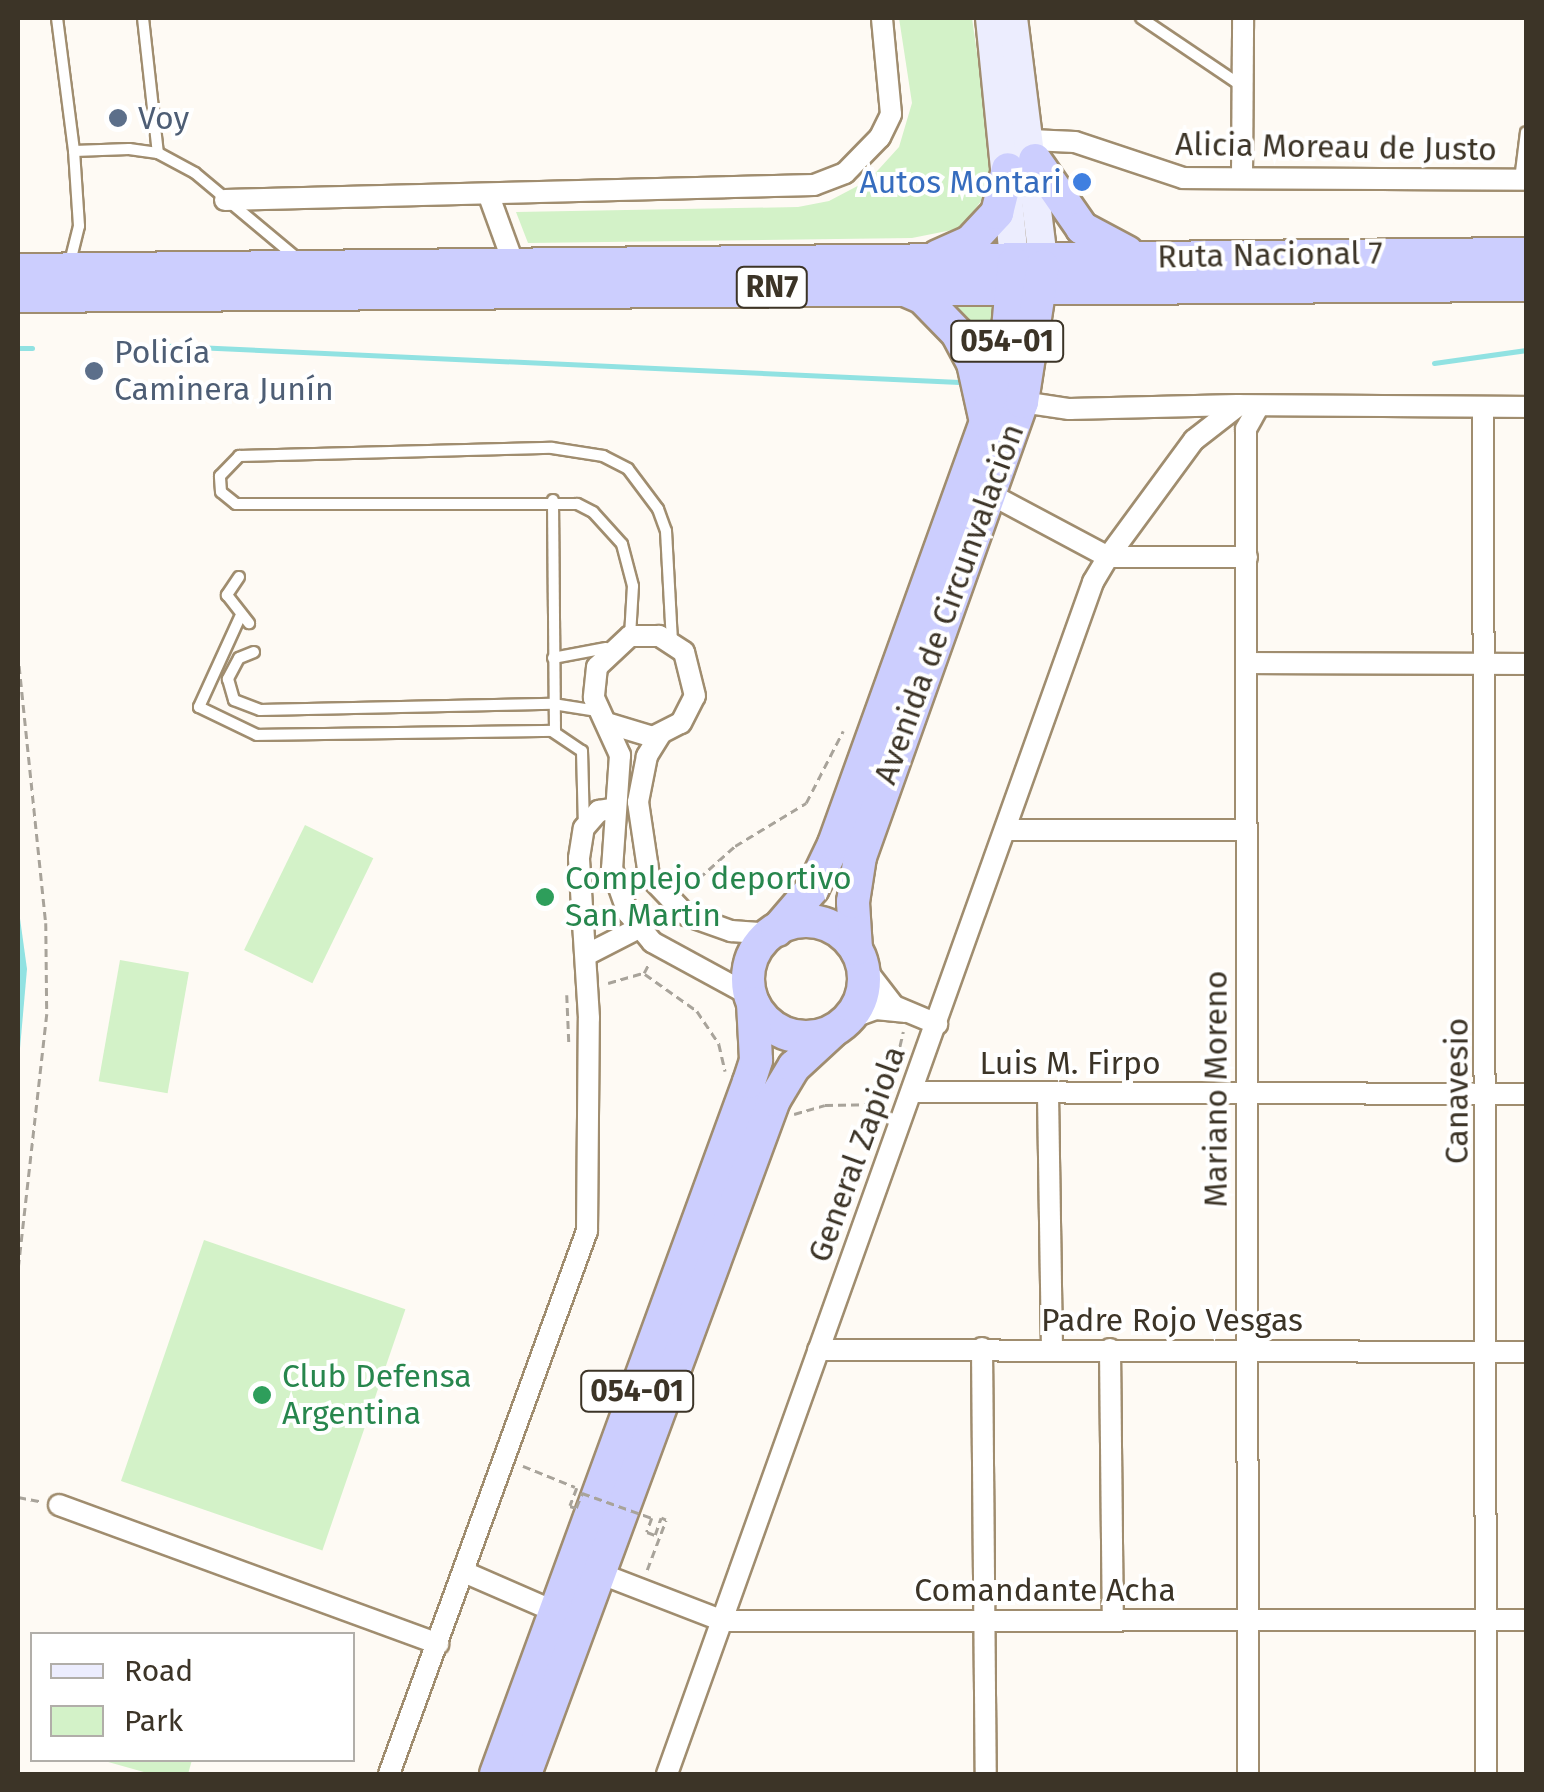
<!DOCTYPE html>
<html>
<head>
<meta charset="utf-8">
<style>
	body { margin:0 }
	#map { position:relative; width:1544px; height:1792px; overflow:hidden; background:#fefaf4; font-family:"Fira Sans",sans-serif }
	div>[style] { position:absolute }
	.green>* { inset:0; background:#d3f2c8; transform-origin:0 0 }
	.water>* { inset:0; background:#91e2e2 }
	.stream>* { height:5px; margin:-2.5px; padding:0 2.5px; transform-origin:2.5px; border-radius:2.5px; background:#91e2e2 }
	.path>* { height:2.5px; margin-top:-1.25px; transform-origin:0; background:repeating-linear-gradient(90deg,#a8a39a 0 8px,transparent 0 13px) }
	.roads { filter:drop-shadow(2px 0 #a08d6f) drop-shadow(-2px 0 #a08d6f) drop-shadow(0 2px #a08d6f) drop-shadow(0 -2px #a08d6f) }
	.service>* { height:10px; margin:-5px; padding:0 5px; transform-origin:5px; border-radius:5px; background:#fff }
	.minor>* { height:20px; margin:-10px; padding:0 10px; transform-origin:10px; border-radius:10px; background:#fff }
	.secondary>* { height:28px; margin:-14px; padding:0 14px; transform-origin:14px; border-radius:14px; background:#ecedfe }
	.trunk>* { height:32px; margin:-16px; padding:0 16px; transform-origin:16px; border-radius:16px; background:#cccefe }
	.trunk>.ring { margin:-16px; padding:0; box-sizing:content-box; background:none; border:32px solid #cccefe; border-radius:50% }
	.path-bridge>* { height:2.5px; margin-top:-1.25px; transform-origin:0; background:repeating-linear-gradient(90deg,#a8a39a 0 8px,transparent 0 13px) }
	.dots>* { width:28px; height:28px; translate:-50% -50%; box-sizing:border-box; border:5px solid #fff; border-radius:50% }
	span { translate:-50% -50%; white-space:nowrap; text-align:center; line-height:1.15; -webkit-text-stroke:8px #fff; paint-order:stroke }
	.shield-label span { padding:2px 8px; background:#fff; border:2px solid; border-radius:8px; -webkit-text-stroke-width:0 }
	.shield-label { font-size:30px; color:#3c3427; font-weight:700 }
	.service-label { font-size:32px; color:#4e5e75 }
	.left { translate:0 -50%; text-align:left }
	.street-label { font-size:32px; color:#3c3427 }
	.shop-label { font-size:32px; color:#366cbe }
	.right { translate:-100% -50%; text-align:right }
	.leisure-label { font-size:32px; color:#27864d }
	.frame { position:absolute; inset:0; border:20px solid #3c3427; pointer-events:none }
	.legend { position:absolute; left:30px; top:1632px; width:325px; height:130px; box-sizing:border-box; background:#fff; border:2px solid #b1aea9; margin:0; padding:12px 18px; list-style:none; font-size:30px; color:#3c3427 }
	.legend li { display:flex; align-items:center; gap:20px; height:50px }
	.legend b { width:50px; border:2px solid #b1aea9 }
</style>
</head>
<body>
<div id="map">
	<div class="green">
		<i style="clip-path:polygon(899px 18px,972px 18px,993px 165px,992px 185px,962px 228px,912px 238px,528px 243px,516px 212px,798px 207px,829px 201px,869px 180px,899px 147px,912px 103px)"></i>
		<i style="clip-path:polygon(993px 293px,992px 325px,985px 374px,940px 294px)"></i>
		<i style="left:305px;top:825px;width:76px;height:139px;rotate:26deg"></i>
		<i style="left:120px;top:960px;width:70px;height:123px;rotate:10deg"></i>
		<i style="left:204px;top:1240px;width:213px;height:255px;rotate:19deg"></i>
		<i style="clip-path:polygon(101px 1760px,192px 1760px,188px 1774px,151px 1774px)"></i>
	</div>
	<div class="water">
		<i style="clip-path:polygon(18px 904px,27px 969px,18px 1071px)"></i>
	</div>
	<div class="stream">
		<i style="left:151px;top:345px;width:809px;rotate:2.62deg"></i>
		<i style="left:18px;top:348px;width:14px"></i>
		<i style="left:1434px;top:363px;width:93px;rotate:-8deg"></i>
	</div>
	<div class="path">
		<i style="left:18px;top:653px;width:271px;rotate:84.1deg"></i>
		<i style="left:46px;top:923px;width:91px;rotate:89.4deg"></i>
		<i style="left:47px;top:1014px;width:260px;rotate:96.4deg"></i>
		<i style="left:689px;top:887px;width:62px;rotate:-41.7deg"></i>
		<i style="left:735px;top:846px;width:83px;rotate:-31.2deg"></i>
		<i style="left:806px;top:803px;width:81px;rotate:-62.8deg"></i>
		<i style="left:645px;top:974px;width:64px;rotate:35.4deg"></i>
		<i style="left:697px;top:1011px;width:40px;rotate:56deg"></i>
		<i style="left:719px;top:1044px;width:28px;rotate:77deg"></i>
		<i style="left:608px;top:983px;width:37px;rotate:-16deg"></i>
		<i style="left:644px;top:973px;width:9px;rotate:-63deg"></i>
		<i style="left:567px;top:995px;width:47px;rotate:87.6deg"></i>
		<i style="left:888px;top:1097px;width:67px;rotate:-77deg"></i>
		<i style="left:794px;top:1114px;width:32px;rotate:-16deg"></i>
		<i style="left:825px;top:1105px;width:60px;rotate:-1deg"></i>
		<i style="left:523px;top:1466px;width:56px;rotate:22deg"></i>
		<i style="left:18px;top:1497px;width:25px;rotate:11deg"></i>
		<i style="left:647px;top:1570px;width:53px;rotate:-69.2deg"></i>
		<i style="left:666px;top:1520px;width:5px;rotate:-158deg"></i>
	</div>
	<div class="roads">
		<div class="service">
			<i style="left:57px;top:18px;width:134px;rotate:82.7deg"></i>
			<i style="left:143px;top:18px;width:136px;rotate:83.7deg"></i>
			<i style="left:1141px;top:18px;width:122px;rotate:34deg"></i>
			<i style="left:1520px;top:180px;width:48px;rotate:-82.9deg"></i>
			<i style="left:70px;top:262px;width:37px;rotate:-76deg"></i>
			<i style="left:79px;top:226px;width:75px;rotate:-93.8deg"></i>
			<i style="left:74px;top:151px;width:55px;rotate:-2.1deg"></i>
			<i style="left:129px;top:149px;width:29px;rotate:8deg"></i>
			<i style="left:158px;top:153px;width:42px;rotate:28.4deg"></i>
			<i style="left:195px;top:173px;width:134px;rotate:39.9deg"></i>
			<i style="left:239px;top:577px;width:22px;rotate:124deg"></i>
			<i style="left:227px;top:595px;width:36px;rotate:52deg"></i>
			<i style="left:240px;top:617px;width:99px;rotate:114.5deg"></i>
			<i style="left:199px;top:707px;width:64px;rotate:25.8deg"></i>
			<i style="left:257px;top:735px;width:298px;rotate:-0.8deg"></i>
			<i style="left:555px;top:731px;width:231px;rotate:-90.5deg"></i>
			<i style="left:630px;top:636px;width:50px;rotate:-86.6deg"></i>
			<i style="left:633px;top:586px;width:43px;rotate:-104.7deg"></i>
			<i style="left:622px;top:544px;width:43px;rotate:-132.2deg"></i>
			<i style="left:593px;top:512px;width:18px;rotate:-153deg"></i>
			<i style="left:577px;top:504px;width:341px;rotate:180deg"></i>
			<i style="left:236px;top:504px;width:19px;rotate:-141deg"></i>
			<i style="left:221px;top:492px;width:16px;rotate:-94deg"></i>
			<i style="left:220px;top:476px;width:28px;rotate:-46deg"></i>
			<i style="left:239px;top:456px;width:313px;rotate:-1.5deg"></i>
			<i style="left:552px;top:448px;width:52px;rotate:8.9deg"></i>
			<i style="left:603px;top:456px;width:28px;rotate:27deg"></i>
			<i style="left:628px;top:469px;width:50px;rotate:53.1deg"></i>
			<i style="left:658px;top:509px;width:23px;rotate:70deg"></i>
			<i style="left:666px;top:531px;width:111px;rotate:86.9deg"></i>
			<i style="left:254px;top:652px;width:16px;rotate:158deg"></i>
			<i style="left:239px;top:658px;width:24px;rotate:118deg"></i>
			<i style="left:228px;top:679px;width:22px;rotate:74deg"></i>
			<i style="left:234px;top:700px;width:28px;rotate:21deg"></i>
			<i style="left:260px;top:710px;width:293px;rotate:-1.2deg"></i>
			<i style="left:553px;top:704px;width:45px;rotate:9deg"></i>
			<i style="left:553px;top:658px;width:54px;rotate:-10.7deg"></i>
			<i style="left:552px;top:731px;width:36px;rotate:34deg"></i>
			<i style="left:582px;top:751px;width:76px;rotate:88.5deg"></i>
		</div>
		<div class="minor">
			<i style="left:1031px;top:140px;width:44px;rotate:2.6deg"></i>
			<i style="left:1075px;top:142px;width:114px;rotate:18.4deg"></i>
			<i style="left:1183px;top:178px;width:343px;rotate:0.3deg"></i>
			<i style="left:1242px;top:177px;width:159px;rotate:-89.6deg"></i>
			<i style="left:489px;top:196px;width:70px;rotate:70deg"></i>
			<i style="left:225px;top:200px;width:589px;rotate:-1.46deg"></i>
			<i style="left:814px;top:185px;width:33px;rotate:-21deg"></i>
			<i style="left:845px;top:173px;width:50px;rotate:-45.8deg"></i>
			<i style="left:880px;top:137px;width:25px;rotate:-64deg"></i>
			<i style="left:891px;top:114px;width:96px;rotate:-95.4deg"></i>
			<i style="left:1022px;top:402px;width:48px;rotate:8.5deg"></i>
			<i style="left:1069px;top:409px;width:168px;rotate:-1.4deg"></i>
			<i style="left:1483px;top:407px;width:1367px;rotate:89.87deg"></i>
			<i style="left:992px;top:495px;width:132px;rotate:28.1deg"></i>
			<i style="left:1108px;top:557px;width:139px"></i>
			<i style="left:1247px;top:663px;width:279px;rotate:0.2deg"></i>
			<i style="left:610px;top:724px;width:45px;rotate:16.8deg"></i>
			<i style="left:653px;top:737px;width:31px;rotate:-27deg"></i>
			<i style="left:681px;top:723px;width:30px;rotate:-63deg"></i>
			<i style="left:695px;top:696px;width:45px;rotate:-104deg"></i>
			<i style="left:684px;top:652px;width:30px;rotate:-147deg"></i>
			<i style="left:659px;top:636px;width:29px;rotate:180deg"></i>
			<i style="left:630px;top:636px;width:45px;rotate:136.8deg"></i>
			<i style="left:597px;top:667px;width:31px;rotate:96deg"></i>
			<i style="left:594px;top:698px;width:63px;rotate:65.5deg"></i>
			<i style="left:620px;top:755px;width:113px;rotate:94deg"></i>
			<i style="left:612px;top:868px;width:48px;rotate:70.4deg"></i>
			<i style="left:628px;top:913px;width:38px;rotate:50deg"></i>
			<i style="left:652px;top:942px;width:113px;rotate:28.6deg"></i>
			<i style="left:660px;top:735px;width:25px;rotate:122deg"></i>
			<i style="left:647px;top:756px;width:47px;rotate:101.1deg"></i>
			<i style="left:638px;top:802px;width:75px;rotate:81.5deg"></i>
			<i style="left:649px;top:876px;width:54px;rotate:46.5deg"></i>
			<i style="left:686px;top:915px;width:48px;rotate:19.6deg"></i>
			<i style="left:731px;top:931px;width:39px;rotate:4deg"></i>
			<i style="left:1005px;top:830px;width:241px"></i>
			<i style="left:586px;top:955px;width:59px;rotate:-27deg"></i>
			<i style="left:863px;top:966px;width:51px;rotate:52.2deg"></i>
			<i style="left:894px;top:1006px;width:47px;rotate:22.7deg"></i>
			<i style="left:848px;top:1019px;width:30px;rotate:-20deg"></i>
			<i style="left:876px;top:1009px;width:28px;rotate:6deg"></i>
			<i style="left:912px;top:1092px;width:614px;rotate:0.19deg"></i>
			<i style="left:1048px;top:1094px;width:255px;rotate:89.1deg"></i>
			<i style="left:982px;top:1348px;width:426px;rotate:89.5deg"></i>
			<i style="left:1110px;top:1349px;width:269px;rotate:89.4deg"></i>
			<i style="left:818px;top:1350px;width:708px;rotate:0.16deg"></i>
			<i style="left:59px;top:1505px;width:404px;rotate:20.1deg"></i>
			<i style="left:591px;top:1570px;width:142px;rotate:21.1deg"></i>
			<i style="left:723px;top:1621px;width:803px;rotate:-0.07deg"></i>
			<i style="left:464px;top:1572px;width:110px;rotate:23.5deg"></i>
			<i style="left:389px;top:1774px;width:578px;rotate:-69.97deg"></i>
			<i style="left:587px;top:1231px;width:213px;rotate:-89.5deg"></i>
			<i style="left:589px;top:1018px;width:160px;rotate:-93.6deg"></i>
			<i style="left:579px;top:858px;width:30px;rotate:-81deg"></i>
			<i style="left:584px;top:828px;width:23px;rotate:-49deg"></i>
			<i style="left:599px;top:811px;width:13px;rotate:-9deg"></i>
			<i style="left:667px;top:1774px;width:1266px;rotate:-70.33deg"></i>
			<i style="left:1093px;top:582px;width:29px;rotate:-59deg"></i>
			<i style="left:1108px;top:557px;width:145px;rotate:-53.7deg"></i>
			<i style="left:1194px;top:440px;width:57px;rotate:-37.9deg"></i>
			<i style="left:1239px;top:405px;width:287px;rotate:0.4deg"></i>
			<i style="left:1248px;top:1774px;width:1345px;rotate:-90.09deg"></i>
			<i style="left:1246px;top:429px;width:25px;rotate:-61deg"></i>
		</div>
		<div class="secondary">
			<i style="left:990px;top:18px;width:241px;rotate:84.3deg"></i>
			<i style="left:1013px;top:18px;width:242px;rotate:82.9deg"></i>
		</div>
		<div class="trunk">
			<i style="left:1035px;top:160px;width:83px;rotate:55.3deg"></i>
			<i style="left:1082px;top:228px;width:51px;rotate:28.1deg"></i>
			<i style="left:938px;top:256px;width:35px;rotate:-24deg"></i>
			<i style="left:970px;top:242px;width:40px;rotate:-47deg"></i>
			<i style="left:997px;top:213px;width:45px;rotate:-76deg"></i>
			<i style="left:18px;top:270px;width:1508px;rotate:-0.61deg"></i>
			<i style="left:898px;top:287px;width:26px;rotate:23deg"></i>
			<i style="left:922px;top:297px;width:50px;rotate:45.8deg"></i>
			<i style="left:957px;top:333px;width:34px;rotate:62deg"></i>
			<i style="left:973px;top:363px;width:60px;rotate:77.6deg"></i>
			<i style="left:18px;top:296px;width:1508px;rotate:-0.42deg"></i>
			<i class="ring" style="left:748px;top:921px;width:84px;height:84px"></i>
			<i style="left:777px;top:930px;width:55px;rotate:-49.4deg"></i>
			<i style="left:813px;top:888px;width:49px;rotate:-64.5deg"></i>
			<i style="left:834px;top:844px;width:449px;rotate:-70.2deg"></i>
			<i style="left:986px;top:422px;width:74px;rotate:-74.3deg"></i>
			<i style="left:1006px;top:351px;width:88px;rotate:-84.8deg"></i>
			<i style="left:856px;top:949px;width:47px;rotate:-93.7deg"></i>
			<i style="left:853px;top:902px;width:46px;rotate:-81.2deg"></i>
			<i style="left:860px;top:857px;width:483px;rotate:-70.4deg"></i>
			<i style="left:1022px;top:402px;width:137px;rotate:-81.2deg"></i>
			<i style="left:496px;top:1774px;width:737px;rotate:-69.92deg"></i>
			<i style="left:749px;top:1082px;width:23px;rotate:-72deg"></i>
			<i style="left:756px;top:1060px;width:57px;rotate:-93deg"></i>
			<i style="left:525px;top:1774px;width:719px;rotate:-69.72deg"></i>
			<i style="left:774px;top:1100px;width:39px;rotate:-59deg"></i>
			<i style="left:794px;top:1067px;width:53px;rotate:-42.7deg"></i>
		</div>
	</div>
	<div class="path-bridge">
		<i style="left:577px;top:1488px;width:19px;rotate:111deg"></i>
		<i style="left:570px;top:1506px;width:6px;rotate:18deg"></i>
		<i style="left:576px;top:1508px;width:16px;rotate:-68deg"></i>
		<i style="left:582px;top:1493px;width:74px;rotate:19.7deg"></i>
		<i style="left:652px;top:1518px;width:15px;rotate:110deg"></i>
		<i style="left:647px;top:1532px;width:9px;rotate:21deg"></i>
		<i style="left:655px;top:1535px;width:18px;rotate:-71deg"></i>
	</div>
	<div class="dots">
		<i style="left:118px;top:118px;background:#5c6f8a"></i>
		<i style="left:1082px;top:182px;background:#3f7fe0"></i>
		<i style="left:94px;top:371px;background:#5c6f8a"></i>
		<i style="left:545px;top:897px;background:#2e9e5b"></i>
		<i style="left:262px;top:1395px;background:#2e9e5b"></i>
	</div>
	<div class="shield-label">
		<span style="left:772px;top:287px">RN7</span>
		<span style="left:1007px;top:341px">054-01</span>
		<span style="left:637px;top:1391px">054-01</span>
	</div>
	<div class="service-label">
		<span class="left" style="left:138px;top:118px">Voy</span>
		<span class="left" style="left:114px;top:371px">Policía<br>Caminera Junín</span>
	</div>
	<div class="street-label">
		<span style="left:1336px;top:147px;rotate:1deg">Alicia Moreau de Justo</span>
		<span style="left:1270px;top:255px;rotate:-1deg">Ruta Nacional 7</span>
		<span style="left:949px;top:604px;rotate:-70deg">Avenida de Circunvalación</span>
		<span style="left:1070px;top:1063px">Luis M. Firpo</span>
		<span style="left:1216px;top:1089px;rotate:-90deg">Mariano Moreno</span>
		<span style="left:1457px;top:1091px;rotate:-90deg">Canavesio</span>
		<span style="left:857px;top:1154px;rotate:-70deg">General Zapiola</span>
		<span style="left:1172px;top:1320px">Padre Rojo Vesgas</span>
		<span style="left:1045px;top:1590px">Comandante Acha</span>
	</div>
	<div class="shop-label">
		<span class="right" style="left:1062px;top:182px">Autos Montari</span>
	</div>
	<div class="leisure-label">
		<span class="left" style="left:565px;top:897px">Complejo deportivo<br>San Martin</span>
		<span class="left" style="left:282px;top:1395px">Club Defensa<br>Argentina</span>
	</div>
	<div class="frame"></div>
	<ul class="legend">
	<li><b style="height:12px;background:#ecedfe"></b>Road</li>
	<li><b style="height:28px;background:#d3f2c8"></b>Park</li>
	</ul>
</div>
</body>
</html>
